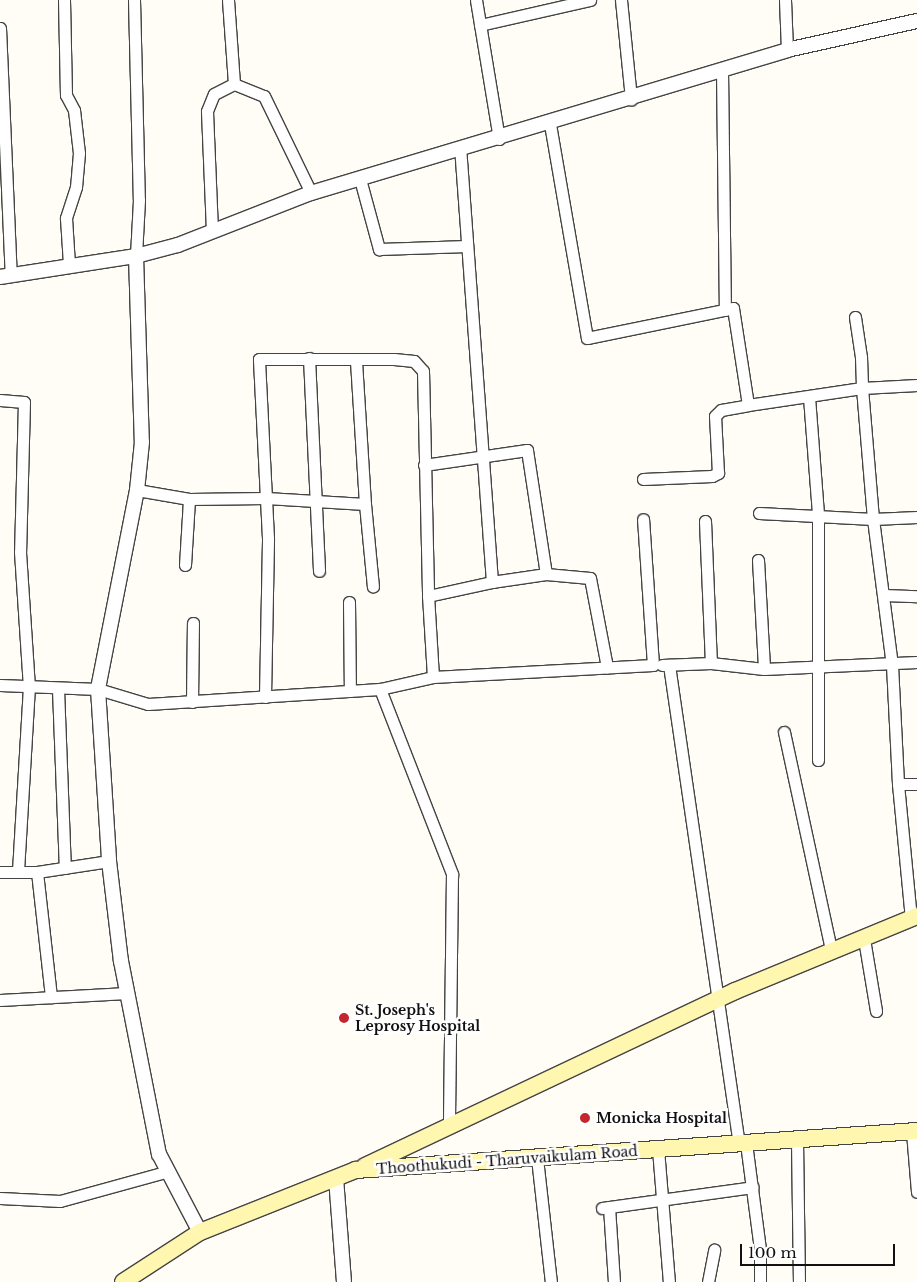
<!DOCTYPE html>
<html>
<head>
<meta charset="utf-8">
<style>
	body { margin:0 }
	#map { position:relative; width:917px; height:1282px; overflow:hidden; background:#fffdf5; font-family:"Libre Baskerville",serif }
	div>[style] { position:absolute }
	.roads { filter:drop-shadow(1px 0 #444) drop-shadow(-1px 0 #444) drop-shadow(0 1px #444) drop-shadow(0 -1px #444) }
	.minor>* { height:11px; margin:-5.5px; padding:0 5.5px; transform-origin:5.5px; border-radius:5.5px; background:#fff }
	.tertiary>* { height:14px; margin:-7px; padding:0 7px; transform-origin:7px; border-radius:7px; background:#fff }
	.secondary>* { height:16px; margin:-8px; padding:0 8px; transform-origin:8px; border-radius:8px; background:#fff6b0 }
	.dots>* { width:14px; height:14px; translate:-50% -50%; box-sizing:border-box; border:2px solid #fff; border-radius:50% }
	span { translate:-50% -50%; white-space:nowrap; text-align:center; line-height:1.15; -webkit-text-stroke:5px #fff; paint-order:stroke }
	.poi-label { font-size:14px; color:#111; font-weight:700 }
	.left { translate:0 -50%; text-align:left }
	.street-label { font-size:14px; color:#111 }
	.scale { position:absolute; left:740px; top:1244px; width:155px; height:22px; box-sizing:border-box; border:2px solid #111; border-top:0; padding-left:6px; font-size:15px; line-height:18px; white-space:nowrap; color:#111; -webkit-text-stroke:4px #fff; paint-order:stroke }
</style>
</head>
<body>
<div id="map">
	<div class="roads">
		<div class="minor">
			<i style="left:64px;top:0;width:95px;rotate:88.8deg"></i>
			<i style="left:66px;top:95px;width:17px;rotate:62deg"></i>
			<i style="left:74px;top:110px;width:43px;rotate:83.4deg"></i>
			<i style="left:79px;top:153px;width:34px;rotate:95deg"></i>
			<i style="left:76px;top:187px;width:33px;rotate:108deg"></i>
			<i style="left:66px;top:218px;width:47px;rotate:86.3deg"></i>
			<i style="left:134px;top:0;width:200px;rotate:88.6deg"></i>
			<i style="left:139px;top:200px;width:56px;rotate:93.1deg"></i>
			<i style="left:228px;top:0;width:84px;rotate:85.9deg"></i>
			<i style="left:476px;top:0;width:141px;rotate:80.6deg"></i>
			<i style="left:621px;top:0;width:100px;rotate:84.2deg"></i>
			<i style="left:785px;top:0;width:50px;rotate:87.7deg"></i>
			<i style="left:480px;top:25px;width:113px;rotate:-12.8deg"></i>
			<i style="left:0;top:28px;width:247px;rotate:87.5deg"></i>
			<i style="left:722px;top:70px;width:240px;rotate:89.3deg"></i>
			<i style="left:550px;top:124px;width:217px;rotate:80.2deg"></i>
			<i style="left:587px;top:338px;width:149px;rotate:-11.6deg"></i>
			<i style="left:733px;top:308px;width:98px;rotate:81.2deg"></i>
			<i style="left:748px;top:405px;width:115px;rotate:-8.5deg"></i>
			<i style="left:862px;top:388px;width:131px;rotate:85.2deg"></i>
			<i style="left:873px;top:519px;width:147px;rotate:82.6deg"></i>
			<i style="left:892px;top:665px;width:119px;rotate:87.1deg"></i>
			<i style="left:898px;top:784px;width:136px;rotate:84.5deg"></i>
			<i style="left:360px;top:179px;width:73px;rotate:74.8deg"></i>
			<i style="left:379px;top:249px;width:88px;rotate:-2deg"></i>
			<i style="left:212px;top:231px;width:120px;rotate:-92.4deg"></i>
			<i style="left:207px;top:111px;width:18px;rotate:-68deg"></i>
			<i style="left:214px;top:94px;width:22px;rotate:-27deg"></i>
			<i style="left:234px;top:84px;width:32px;rotate:22deg"></i>
			<i style="left:264px;top:96px;width:108px;rotate:64.1deg"></i>
			<i style="left:855px;top:317px;width:40px;rotate:81.5deg"></i>
			<i style="left:861px;top:357px;width:31px;rotate:88deg"></i>
			<i style="left:862px;top:388px;width:55px;rotate:-3.1deg"></i>
			<i style="left:309px;top:358px;width:213px;rotate:87.3deg"></i>
			<i style="left:809px;top:397px;width:118px;rotate:85.6deg"></i>
			<i style="left:818px;top:515px;width:245px;rotate:90deg"></i>
			<i style="left:0;top:400px;width:24px;rotate:5deg"></i>
			<i style="left:24px;top:402px;width:150px;rotate:91.5deg"></i>
			<i style="left:20px;top:552px;width:134px;rotate:86.2deg"></i>
			<i style="left:29px;top:686px;width:185px;rotate:93.4deg"></i>
			<i style="left:424px;top:465px;width:104px;rotate:-8.3deg"></i>
			<i style="left:527px;top:450px;width:125px;rotate:81.3deg"></i>
			<i style="left:546px;top:574px;width:55px;rotate:171.6deg"></i>
			<i style="left:643px;top:479px;width:69px;rotate:-2.5deg"></i>
			<i style="left:712px;top:476px;width:7px;rotate:-27deg"></i>
			<i style="left:718px;top:473px;width:57px;rotate:-93deg"></i>
			<i style="left:715px;top:416px;width:8px;rotate:-45deg"></i>
			<i style="left:721px;top:410px;width:27px;rotate:-10deg"></i>
			<i style="left:137px;top:490px;width:53px;rotate:9.8deg"></i>
			<i style="left:365px;top:504px;width:83px;rotate:84.5deg"></i>
			<i style="left:759px;top:513px;width:114px;rotate:3deg"></i>
			<i style="left:873px;top:519px;width:44px;rotate:-2.6deg"></i>
			<i style="left:705px;top:521px;width:142px;rotate:87.6deg"></i>
			<i style="left:758px;top:560px;width:109px;rotate:86.8deg"></i>
			<i style="left:185px;top:565px;width:66px;rotate:-86.5deg"></i>
			<i style="left:189px;top:499px;width:77px;rotate:-0.7deg"></i>
			<i style="left:266px;top:498px;width:99px;rotate:3.5deg"></i>
			<i style="left:365px;top:504px;width:143px;rotate:-93.6deg"></i>
			<i style="left:546px;top:574px;width:44px;rotate:5.2deg"></i>
			<i style="left:590px;top:578px;width:91px;rotate:79.2deg"></i>
			<i style="left:884px;top:595px;width:33px;rotate:2deg"></i>
			<i style="left:349px;top:602px;width:89px;rotate:89.4deg"></i>
			<i style="left:662px;top:665px;width:49px;rotate:-2.3deg"></i>
			<i style="left:711px;top:663px;width:53px;rotate:6.5deg"></i>
			<i style="left:764px;top:669px;width:153px;rotate:-2.6deg"></i>
			<i style="left:669px;top:665px;width:483px;rotate:81.7deg"></i>
			<i style="left:433px;top:677px;width:220px;rotate:-3.1deg"></i>
			<i style="left:653px;top:665px;width:146px;rotate:-93.9deg"></i>
			<i style="left:0;top:685px;width:98px;rotate:2.3deg"></i>
			<i style="left:98px;top:689px;width:52px;rotate:16.7deg"></i>
			<i style="left:148px;top:704px;width:232px;rotate:-3.7deg"></i>
			<i style="left:380px;top:689px;width:54px;rotate:-12.8deg"></i>
			<i style="left:433px;top:677px;width:81px;rotate:-93.5deg"></i>
			<i style="left:428px;top:596px;width:66px;rotate:-12.3deg"></i>
			<i style="left:492px;top:582px;width:433px;rotate:-94.2deg"></i>
			<i style="left:58px;top:689px;width:179px;rotate:87.8deg"></i>
			<i style="left:380px;top:689px;width:199px;rotate:68.7deg"></i>
			<i style="left:452px;top:874px;width:252px;rotate:90.7deg"></i>
			<i style="left:265px;top:697px;width:159px;rotate:-88.9deg"></i>
			<i style="left:268px;top:538px;width:179px;rotate:-92.9deg"></i>
			<i style="left:259px;top:359px;width:135px"></i>
			<i style="left:394px;top:359px;width:20px;rotate:6deg"></i>
			<i style="left:414px;top:361px;width:13px;rotate:48deg"></i>
			<i style="left:423px;top:371px;width:225px;rotate:88.7deg"></i>
			<i style="left:192px;top:702px;width:79px;rotate:-89.3deg"></i>
			<i style="left:784px;top:732px;width:223px;rotate:77.8deg"></i>
			<i style="left:898px;top:784px;width:19px"></i>
			<i style="left:0;top:872px;width:37px"></i>
			<i style="left:37px;top:872px;width:73px;rotate:-8.7deg"></i>
			<i style="left:37px;top:872px;width:126px;rotate:83.6deg"></i>
			<i style="left:864px;top:939px;width:73px;rotate:80.5deg"></i>
			<i style="left:0;top:1000px;width:127px;rotate:-3.2deg"></i>
			<i style="left:912px;top:1132px;width:60px;rotate:85.2deg"></i>
			<i style="left:797px;top:1140px;width:142px;rotate:89.2deg"></i>
			<i style="left:746px;top:1143px;width:108px;rotate:82.5deg"></i>
			<i style="left:760px;top:1250px;width:32px;rotate:90deg"></i>
			<i style="left:658px;top:1149px;width:133px;rotate:85.3deg"></i>
			<i style="left:537px;top:1158px;width:125px;rotate:83.6deg"></i>
			<i style="left:0;top:1198px;width:60px;rotate:2.9deg"></i>
			<i style="left:60px;top:1201px;width:113px;rotate:-15.4deg"></i>
			<i style="left:609px;top:1207px;width:75px;rotate:86.2deg"></i>
			<i style="left:602px;top:1208px;width:152px;rotate:-7.9deg"></i>
			<i style="left:708px;top:1282px;width:33px;rotate:-79deg"></i>
		</div>
		<div class="tertiary">
			<i style="left:136px;top:256px;width:186px;rotate:88.2deg"></i>
			<i style="left:142px;top:442px;width:48px;rotate:95.9deg"></i>
			<i style="left:137px;top:490px;width:203px;rotate:101.1deg"></i>
			<i style="left:98px;top:689px;width:172px;rotate:86.3deg"></i>
			<i style="left:109px;top:861px;width:101px;rotate:83.2deg"></i>
			<i style="left:121px;top:961px;width:197px;rotate:78.9deg"></i>
			<i style="left:159px;top:1154px;width:88px;rotate:62.3deg"></i>
			<i style="left:0;top:277px;width:138px;rotate:-8.8deg"></i>
			<i style="left:136px;top:256px;width:43px;rotate:-14.7deg"></i>
			<i style="left:178px;top:245px;width:143px;rotate:-21.4deg"></i>
			<i style="left:311px;top:193px;width:497px;rotate:-16.7deg"></i>
			<i style="left:787px;top:50px;width:133px;rotate:-12.6deg"></i>
			<i style="left:336px;top:1178px;width:104px;rotate:85.6deg"></i>
		</div>
		<div class="secondary">
			<i style="left:365px;top:1166px;width:409px;rotate:-25.3deg"></i>
			<i style="left:735px;top:991px;width:197px;rotate:-22.4deg"></i>
			<i style="left:123px;top:1282px;width:92px;rotate:-33deg"></i>
			<i style="left:200px;top:1232px;width:168px;rotate:-21.7deg"></i>
			<i style="left:356px;top:1170px;width:562px;rotate:-3.98deg"></i>
		</div>
	</div>
	<div class="dots">
		<i style="left:344px;top:1018px;background:#c4262e"></i>
		<i style="left:585px;top:1118px;background:#c4262e"></i>
	</div>
	<div class="poi-label">
		<span class="left" style="left:355px;top:1018px">St. Joseph's<br>Leprosy Hospital</span>
		<span class="left" style="left:596px;top:1118px">Monicka Hospital</span>
	</div>
	<div class="street-label">
		<span style="left:507px;top:1160px;rotate:-4deg">Thoothukudi - Tharuvaikulam Road</span>
	</div>
	<div class="scale">100 m</div>
</div>
</body>
</html>
